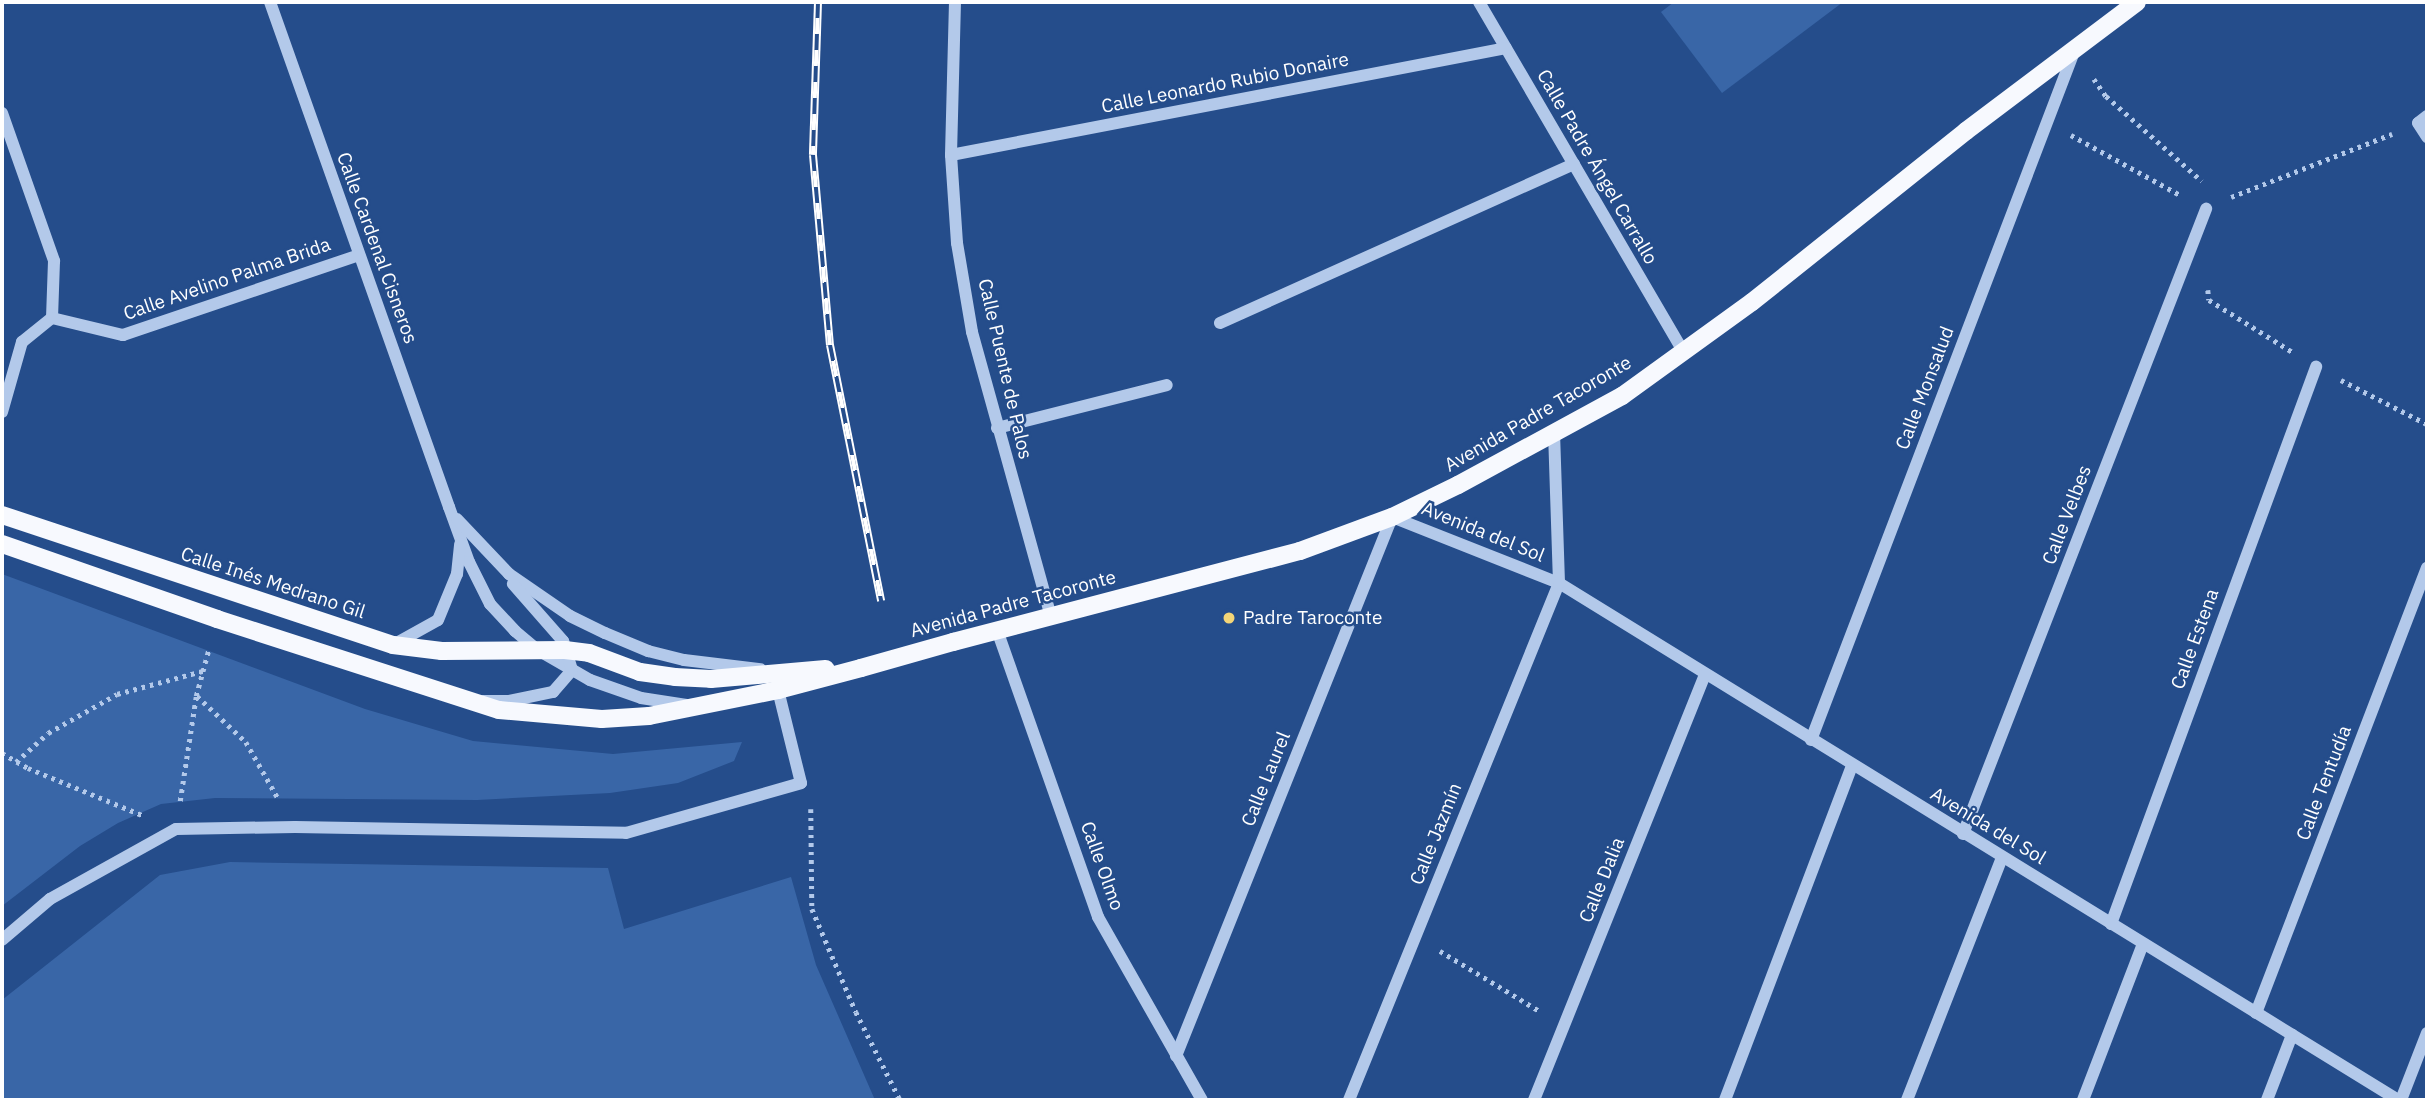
<!DOCTYPE html>
<html>
<head>
<meta charset="utf-8">
<style>
	body { margin:0 }
	#map { position:relative; width:2429px; height:1102px; overflow:hidden; background:#254d8b; font-family:"IBM Plex Sans",sans-serif }
	div>[style] { position:absolute }
	.green>* { inset:0; background:#3966a7 }
	.path>* { height:4.5px; margin-top:-2.25px; transform-origin:0; background:repeating-linear-gradient(90deg,#b3c9ea 0 3.5px,transparent 0 8.5px) }
	.minor>* { height:12px; margin:-6px; padding:0 6px; transform-origin:6px; border-radius:6px; background:#b3c9ea }
	.major>* { height:18px; margin:-9px; padding:0 9px; transform-origin:9px; border-radius:9px; background:#f7f9fe }
	.rail>* { height:8px; margin-top:-4px; transform-origin:0; background:repeating-linear-gradient(90deg,#254d8b 0 16px,#fff 0 32px); box-sizing:border-box; border-block:2px solid #fff }
	.major-bridge>* { height:18px; margin:-9px; padding:0 9px; transform-origin:9px; border-radius:9px; background:#f7f9fe }
	.dots>* { width:19px; height:19px; translate:-50% -50%; box-sizing:border-box; border:4px solid #254d8b; border-radius:50% }
	span { translate:-50% -50%; white-space:nowrap; text-align:center; line-height:1.15; -webkit-text-stroke:5px #254d8b; paint-order:stroke }
	.street-label { font-size:19px; color:#fff }
	.poi-label { font-size:19px; color:#fff }
	.left { translate:0 -50%; text-align:left }
	.frame { position:absolute; inset:0; border:4px solid #fff; pointer-events:none }
</style>
</head>
<body>
<div id="map">
	<div class="green">
		<i style="clip-path:polygon(1674px 2px,1843px 2px,1722px 93px,1661px 12px)"></i>
		<i style="clip-path:polygon(2px 574px,365px 709px,473px 741px,613px 754px,742px 742px,734px 761px,678px 783px,610px 793px,477px 800px,215px 798px,161px 804px,118px 823px,80px 846px,2px 906px)"></i>
		<i style="clip-path:polygon(230px 862px,608px 868px,624px 929px,791px 877px,816px 965px,875px 1100px,2px 1100px,2px 1000px,160px 875px)"></i>
	</div>
	<div class="path">
		<i style="left:2094px;top:79px;width:21px;rotate:55deg"></i>
		<i style="left:2106px;top:96px;width:128px;rotate:41.5deg"></i>
		<i style="left:2071px;top:135px;width:124px;rotate:28.8deg"></i>
		<i style="left:2231px;top:197px;width:173px;rotate:-21.4deg"></i>
		<i style="left:2208px;top:290px;width:10px;rotate:84deg"></i>
		<i style="left:2209px;top:300px;width:100px;rotate:31.9deg"></i>
		<i style="left:2341px;top:380px;width:97px;rotate:27.1deg"></i>
		<i style="left:197px;top:696px;width:67px;rotate:43.2deg"></i>
		<i style="left:246px;top:742px;width:64px;rotate:60.3deg"></i>
		<i style="left:2px;top:753px;width:30px;rotate:30deg"></i>
		<i style="left:28px;top:768px;width:123px;rotate:22.4deg"></i>
		<i style="left:16px;top:762px;width:43px;rotate:-42.2deg"></i>
		<i style="left:48px;top:733px;width:79px;rotate:-29.5deg"></i>
		<i style="left:117px;top:694px;width:89px;rotate:-15deg"></i>
		<i style="left:180px;top:801px;width:106px;rotate:-81.3deg"></i>
		<i style="left:196px;top:696px;width:50px;rotate:-74.8deg"></i>
		<i style="left:811px;top:809px;width:100px;rotate:89.4deg"></i>
		<i style="left:812px;top:909px;width:112px;rotate:66.9deg"></i>
		<i style="left:856px;top:1012px;width:98px;rotate:63.4deg"></i>
		<i style="left:1440px;top:951px;width:118px;rotate:31.1deg"></i>
	</div>
	<div class="minor">
		<i style="left:270px;top:2px;width:536px;rotate:70.48deg"></i>
		<i style="left:449px;top:507px;width:59px;rotate:70deg"></i>
		<i style="left:469px;top:562px;width:47px;rotate:63.4deg"></i>
		<i style="left:490px;top:604px;width:37px;rotate:47deg"></i>
		<i style="left:515px;top:631px;width:30px;rotate:40deg"></i>
		<i style="left:538px;top:650px;width:60px;rotate:30deg"></i>
		<i style="left:590px;top:680px;width:54px;rotate:19.4deg"></i>
		<i style="left:641px;top:698px;width:46px;rotate:8.8deg"></i>
		<i style="left:955px;top:2px;width:153px;rotate:91.5deg"></i>
		<i style="left:951px;top:155px;width:88px;rotate:86.1deg"></i>
		<i style="left:957px;top:243px;width:90px;rotate:80.4deg"></i>
		<i style="left:972px;top:332px;width:293px;rotate:74.5deg"></i>
		<i style="left:1479px;top:2px;width:404px;rotate:59.7deg"></i>
		<i style="left:2px;top:113px;width:157px;rotate:70.6deg"></i>
		<i style="left:54px;top:261px;width:57px;rotate:92deg"></i>
		<i style="left:2427px;top:116px;width:11px;rotate:142deg"></i>
		<i style="left:2418px;top:123px;width:17px;rotate:57deg"></i>
		<i style="left:951px;top:155px;width:565px;rotate:-10.91deg"></i>
		<i style="left:1220px;top:323px;width:388px;rotate:-24.2deg"></i>
		<i style="left:2px;top:412px;width:73px;rotate:-74.1deg"></i>
		<i style="left:22px;top:342px;width:38px;rotate:-39deg"></i>
		<i style="left:52px;top:318px;width:73px;rotate:13.5deg"></i>
		<i style="left:123px;top:335px;width:249px;rotate:-18.7deg"></i>
		<i style="left:997px;top:428px;width:175px;rotate:-14.2deg"></i>
		<i style="left:457px;top:519px;width:76px;rotate:46.6deg"></i>
		<i style="left:509px;top:574px;width:74px;rotate:34.5deg"></i>
		<i style="left:570px;top:616px;width:39px;rotate:26deg"></i>
		<i style="left:605px;top:633px;width:47px;rotate:22.7deg"></i>
		<i style="left:648px;top:651px;width:37px;rotate:14deg"></i>
		<i style="left:684px;top:660px;width:77px;rotate:6.8deg"></i>
		<i style="left:997px;top:630px;width:304px;rotate:70.6deg"></i>
		<i style="left:1098px;top:917px;width:210px;rotate:60.4deg"></i>
		<i style="left:393px;top:645px;width:51px;rotate:-29.1deg"></i>
		<i style="left:438px;top:620px;width:50px;rotate:-67.6deg"></i>
		<i style="left:457px;top:574px;width:30px;rotate:-84deg"></i>
		<i style="left:483px;top:701px;width:26px"></i>
		<i style="left:509px;top:701px;width:45px;rotate:-11.6deg"></i>
		<i style="left:553px;top:692px;width:29px;rotate:-49deg"></i>
		<i style="left:572px;top:670px;width:30px;rotate:-107deg"></i>
		<i style="left:563px;top:641px;width:76px;rotate:-131.3deg"></i>
		<i style="left:1811px;top:740px;width:740px;rotate:-69.09deg"></i>
		<i style="left:1963px;top:834px;width:671px;rotate:-68.75deg"></i>
		<i style="left:2111px;top:924px;width:594px;rotate:-69.79deg"></i>
		<i style="left:2px;top:940px;width:63px;rotate:-40.5deg"></i>
		<i style="left:50px;top:899px;width:144px;rotate:-29.1deg"></i>
		<i style="left:176px;top:829px;width:119px;rotate:-1deg"></i>
		<i style="left:295px;top:827px;width:331px;rotate:1deg"></i>
		<i style="left:626px;top:833px;width:182px;rotate:-15.9deg"></i>
		<i style="left:801px;top:783px;width:96px;rotate:-103.9deg"></i>
		<i style="left:2256px;top:1013px;width:477px;rotate:-69deg"></i>
		<i style="left:1176px;top:1056px;width:581px;rotate:-68.16deg"></i>
		<i style="left:1392px;top:517px;width:180px;rotate:21.6deg"></i>
		<i style="left:1559px;top:583px;width:985px;rotate:31.64deg"></i>
		<i style="left:1349px;top:1100px;width:558px;rotate:-67.89deg"></i>
		<i style="left:1559px;top:583px;width:151px;rotate:-91.9deg"></i>
		<i style="left:1534px;top:1100px;width:458px;rotate:-68.1deg"></i>
		<i style="left:1725px;top:1100px;width:358px;rotate:-69.2deg"></i>
		<i style="left:1907px;top:1100px;width:261px;rotate:-68.6deg"></i>
		<i style="left:2083px;top:1100px;width:167px;rotate:-69deg"></i>
		<i style="left:2267px;top:1100px;width:70px;rotate:-69deg"></i>
		<i style="left:2401px;top:1100px;width:72px;rotate:-68.8deg"></i>
	</div>
	<div class="major">
		<i style="left:2px;top:515px;width:412px;rotate:18.4deg"></i>
		<i style="left:393px;top:645px;width:49px;rotate:7deg"></i>
		<i style="left:442px;top:651px;width:123px;rotate:-0.5deg"></i>
		<i style="left:565px;top:650px;width:24px;rotate:7deg"></i>
		<i style="left:589px;top:653px;width:54px;rotate:20.4deg"></i>
		<i style="left:640px;top:672px;width:35px;rotate:8deg"></i>
		<i style="left:675px;top:677px;width:36px;rotate:3deg"></i>
		<i style="left:711px;top:679px;width:115px;rotate:-5deg"></i>
		<i style="left:2px;top:544px;width:228px;rotate:19.2deg"></i>
		<i style="left:217px;top:619px;width:296px;rotate:17.9deg"></i>
		<i style="left:499px;top:710px;width:103px;rotate:5deg"></i>
		<i style="left:602px;top:719px;width:47px;rotate:-3.7deg"></i>
		<i style="left:649px;top:716px;width:132px;rotate:-11.4deg"></i>
		<i style="left:778px;top:690px;width:86px;rotate:-14.8deg"></i>
		<i style="left:953px;top:642px;width:359px;rotate:-14.7deg"></i>
		<i style="left:1300px;top:551px;width:98px;rotate:-20.3deg"></i>
		<i style="left:1392px;top:517px;width:73px;rotate:-25.9deg"></i>
		<i style="left:1458px;top:485px;width:187px;rotate:-28.5deg"></i>
		<i style="left:1622px;top:396px;width:160px;rotate:-35.9deg"></i>
		<i style="left:1752px;top:302px;width:274px;rotate:-38.6deg"></i>
		<i style="left:1966px;top:131px;width:214px;rotate:-37deg"></i>
	</div>
	<div class="rail">
		<i style="left:818px;top:2px;width:153px;rotate:91.9deg"></i>
		<i style="left:813px;top:155px;width:191px;rotate:84.9deg"></i>
		<i style="left:830px;top:345px;width:261px;rotate:78.7deg"></i>
	</div>
	<div class="major-bridge">
		<i style="left:861px;top:668px;width:96px;rotate:-15.8deg"></i>
	</div>
	<div class="dots">
		<i style="left:1229px;top:618px;background:#f4d577"></i>
	</div>
	<div class="street-label">
		<span style="left:1225px;top:83px;rotate:-11deg">Calle Leonardo Rubio Donaire</span>
		<span style="left:1597px;top:167px;rotate:60deg">Calle Padre Ángel Carrallo</span>
		<span style="left:377px;top:248px;rotate:70deg">Calle Cardenal Cisneros</span>
		<span style="left:227px;top:279px;rotate:-19deg">Calle Avelino Palma Brida</span>
		<span style="left:1005px;top:369px;rotate:77deg">Calle Puente de Palos</span>
		<span style="left:1925px;top:388px;rotate:-69deg">Calle Monsalud</span>
		<span style="left:1538px;top:414px;rotate:-30deg">Avenida Padre Tacoronte</span>
		<span style="left:2067px;top:515px;rotate:-69deg">Calle Velbes</span>
		<span style="left:1483px;top:532px;rotate:22deg">Avenida del Sol</span>
		<span style="left:273px;top:583px;rotate:18deg">Calle Inés Medrano Gil</span>
		<span style="left:1013px;top:604px;rotate:-15deg">Avenida Padre Tacoronte</span>
		<span style="left:2195px;top:639px;rotate:-70deg">Calle Estena</span>
		<span style="left:1266px;top:779px;rotate:-68deg">Calle Laurel</span>
		<span style="left:2324px;top:783px;rotate:-69deg">Calle Tentudía</span>
		<span style="left:1988px;top:826px;rotate:31deg">Avenida del Sol</span>
		<span style="left:1436px;top:834px;rotate:-68deg">Calle Jazmín</span>
		<span style="left:1102px;top:866px;rotate:70deg">Calle Olmo</span>
		<span style="left:1602px;top:880px;rotate:-68deg">Calle Dalia</span>
	</div>
	<div class="poi-label">
		<span class="left" style="left:1243px;top:618px">Padre Taroconte</span>
	</div>
	<div class="frame"></div>
</div>
</body>
</html>
